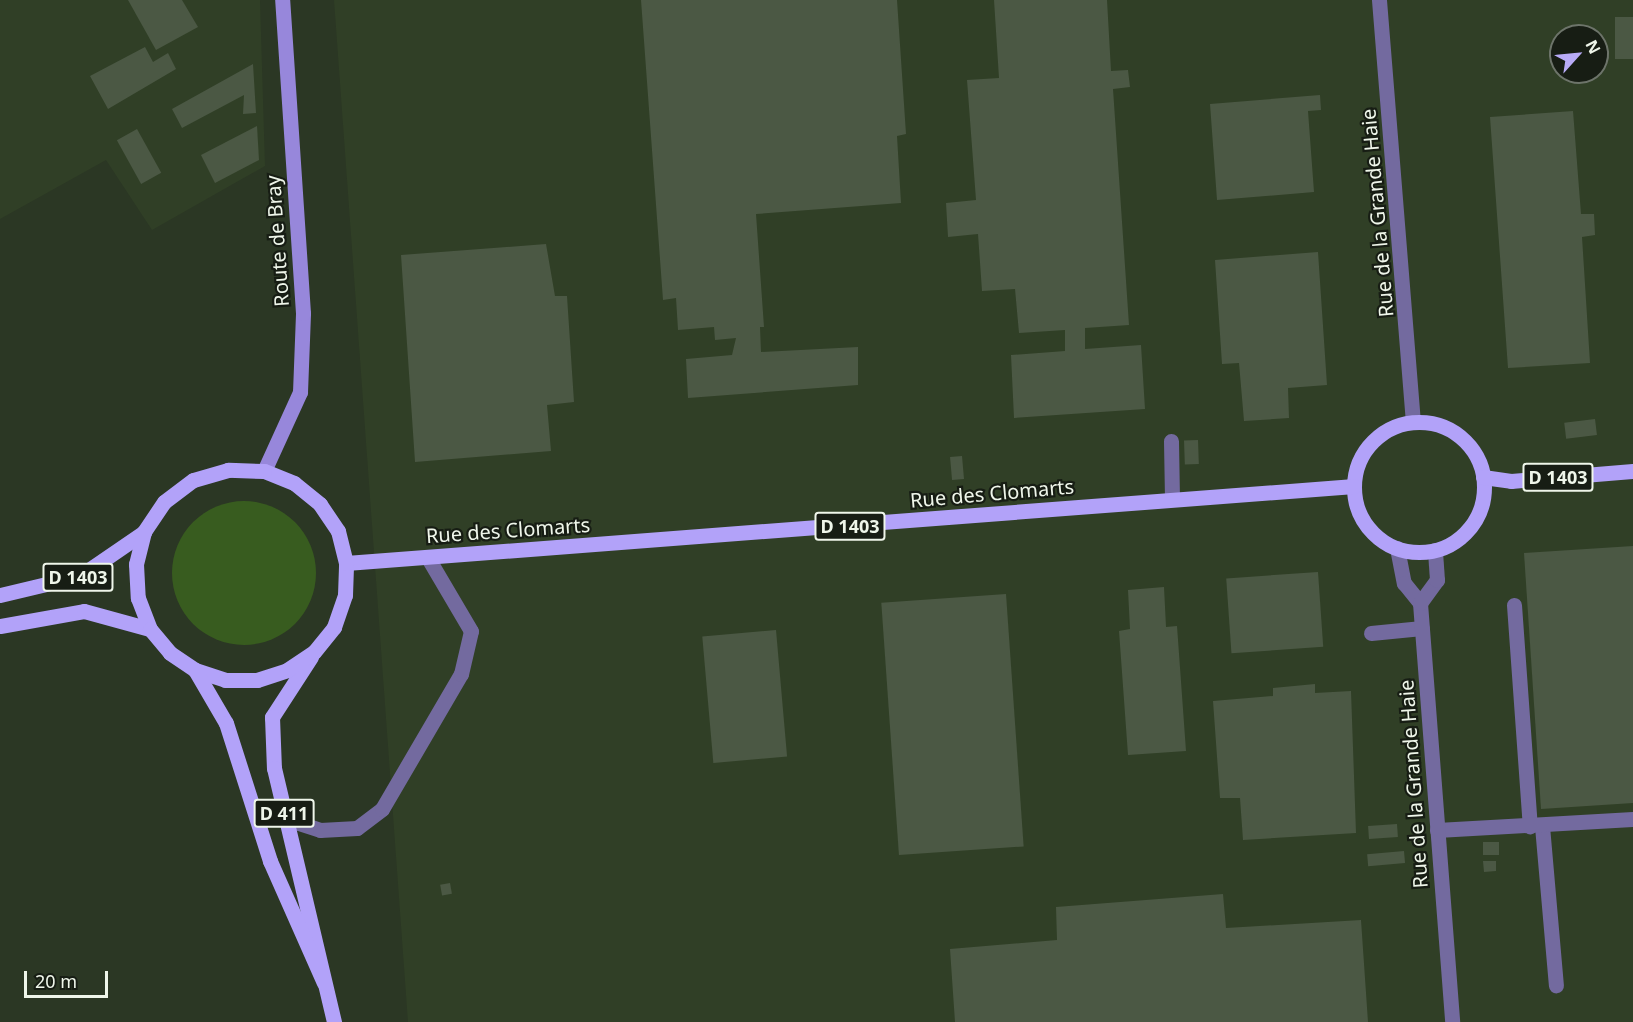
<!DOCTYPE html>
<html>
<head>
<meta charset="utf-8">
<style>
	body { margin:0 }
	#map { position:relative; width:1633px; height:1022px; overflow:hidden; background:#2b3724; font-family:"Noto Sans",sans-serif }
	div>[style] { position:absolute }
	.built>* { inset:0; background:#303f26 }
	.green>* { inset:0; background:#385c1f }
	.round { border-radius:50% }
	.building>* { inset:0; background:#4b5844; transform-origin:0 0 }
	.lane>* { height:15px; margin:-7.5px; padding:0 7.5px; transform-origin:7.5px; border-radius:7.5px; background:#736a9f }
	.street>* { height:15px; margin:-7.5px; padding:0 7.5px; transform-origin:7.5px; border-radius:7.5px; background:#736a9f }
	.secondary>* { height:15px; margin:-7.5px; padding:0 7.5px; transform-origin:7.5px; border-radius:7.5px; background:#9787db }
	.primary>* { height:15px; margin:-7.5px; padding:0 7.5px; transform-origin:7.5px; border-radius:7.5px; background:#b2a2f9 }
	.primary>.ring { margin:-7.5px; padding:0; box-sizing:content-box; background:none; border:15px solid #b2a2f9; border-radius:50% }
	span { translate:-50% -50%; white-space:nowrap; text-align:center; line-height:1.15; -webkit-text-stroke:4.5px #171d14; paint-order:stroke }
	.shield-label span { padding:2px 4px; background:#171d14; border:2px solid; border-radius:4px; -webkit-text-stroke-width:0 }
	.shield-label { font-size:18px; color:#eff6ea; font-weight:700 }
	.street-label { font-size:20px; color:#eff6ea }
	.north { position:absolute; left:1549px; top:24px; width:60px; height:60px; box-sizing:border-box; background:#171d14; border:2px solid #6d746a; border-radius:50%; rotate:63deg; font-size:16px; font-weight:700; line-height:24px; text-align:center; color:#eff6ea }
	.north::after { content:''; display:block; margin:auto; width:21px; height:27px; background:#b8abf7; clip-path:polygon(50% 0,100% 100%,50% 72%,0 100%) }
	.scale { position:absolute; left:24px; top:971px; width:84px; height:27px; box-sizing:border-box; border:3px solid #eff6ea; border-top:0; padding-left:8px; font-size:18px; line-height:21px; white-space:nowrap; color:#eff6ea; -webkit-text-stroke:4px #171d14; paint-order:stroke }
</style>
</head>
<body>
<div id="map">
	<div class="built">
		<i style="clip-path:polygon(0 0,260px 0,265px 166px,152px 230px,106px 160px,0 219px)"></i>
		<i style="clip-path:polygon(evenodd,334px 0,1633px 0,1633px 1022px,408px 1022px,334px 0,1561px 36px,1597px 36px,1597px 72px,1561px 72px,1561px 36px)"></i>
	</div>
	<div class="green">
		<i class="round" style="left:172px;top:501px;width:144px;height:144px"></i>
	</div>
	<div class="building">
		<i style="clip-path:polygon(128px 0,182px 0,198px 27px,156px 50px)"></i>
		<i style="clip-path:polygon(641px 0,897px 0,906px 134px,897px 136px,901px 203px,756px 214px,764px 327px,760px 327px,761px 352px,858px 347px,858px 385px,688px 398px,686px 359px,732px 355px,736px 338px,715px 340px,714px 327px,678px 330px,676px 298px,663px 300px)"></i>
		<i style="clip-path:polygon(994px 0,1107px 0,1111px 71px,1128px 70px,1130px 87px,1113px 89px,1129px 325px,1085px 328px,1085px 349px,1141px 345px,1145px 409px,1014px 418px,1011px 355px,1065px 351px,1065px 330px,1019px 333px,1015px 289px,982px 291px,978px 234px,948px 237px,946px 203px,976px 200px,967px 80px,999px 78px)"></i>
		<i style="left:1633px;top:17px;width:42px;height:18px;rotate:90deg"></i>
		<i style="clip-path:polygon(145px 47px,153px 62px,168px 53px,176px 69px,108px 109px,90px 76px)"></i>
		<i style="clip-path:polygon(253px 64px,256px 113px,243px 114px,244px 95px,182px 128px,172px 109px)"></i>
		<i style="clip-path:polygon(1320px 95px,1321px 110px,1308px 111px,1314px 192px,1217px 200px,1210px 104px)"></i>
		<i style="clip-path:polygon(1573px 111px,1581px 214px,1594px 214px,1595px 235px,1582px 237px,1590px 363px,1508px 368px,1490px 117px)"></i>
		<i style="clip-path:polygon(257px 126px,259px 160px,215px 183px,201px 155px)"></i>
		<i style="left:137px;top:129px;width:50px;height:23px;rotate:61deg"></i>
		<i style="clip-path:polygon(546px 244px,555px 296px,567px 296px,574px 402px,547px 405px,551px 451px,415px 462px,401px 255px)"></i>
		<i style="clip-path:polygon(1318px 252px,1327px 385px,1288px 388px,1289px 418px,1244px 421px,1239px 363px,1222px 364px,1215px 260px)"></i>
		<i style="left:1595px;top:419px;width:16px;height:31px;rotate:83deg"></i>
		<i style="left:1198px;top:440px;width:24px;height:14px;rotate:88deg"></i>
		<i style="left:962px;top:456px;width:23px;height:12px;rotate:85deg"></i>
		<i style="clip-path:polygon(1633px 546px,1633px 803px,1541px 809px,1524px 553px)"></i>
		<i style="left:1318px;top:572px;width:75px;height:92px;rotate:86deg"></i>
		<i style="clip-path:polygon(1164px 587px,1166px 627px,1177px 626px,1186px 751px,1128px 755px,1119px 631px,1130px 629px,1128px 590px)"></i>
		<i style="left:1006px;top:594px;width:253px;height:125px;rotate:86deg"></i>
		<i style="left:776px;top:630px;width:127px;height:74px;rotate:85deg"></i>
		<i style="clip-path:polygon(1315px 684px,1315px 693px,1351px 691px,1356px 833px,1243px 840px,1240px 798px,1220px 798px,1213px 701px,1273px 696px,1273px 688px)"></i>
		<i style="left:1397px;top:824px;width:13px;height:29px;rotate:86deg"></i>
		<i style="left:1499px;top:842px;width:13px;height:16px;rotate:90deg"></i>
		<i style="left:1404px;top:851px;width:12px;height:37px;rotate:85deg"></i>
		<i style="clip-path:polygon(1483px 861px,1496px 861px,1496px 871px,1484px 872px)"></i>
		<i style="left:450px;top:883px;width:11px;height:10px;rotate:80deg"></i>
		<i style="clip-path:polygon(1223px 894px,1226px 928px,1361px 920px,1368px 1022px,955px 1022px,950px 949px,1057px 940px,1056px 907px)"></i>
	</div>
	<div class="lane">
		<i style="left:1171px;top:441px;width:58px;rotate:89deg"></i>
		<i style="left:1514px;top:605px;width:222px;rotate:85.9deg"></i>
		<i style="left:1371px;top:633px;width:51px;rotate:-5.6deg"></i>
		<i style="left:282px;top:806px;width:24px;rotate:45deg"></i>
		<i style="left:299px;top:823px;width:22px;rotate:18deg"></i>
		<i style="left:320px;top:830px;width:37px;rotate:-3deg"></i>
		<i style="left:357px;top:828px;width:31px;rotate:-37deg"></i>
		<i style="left:382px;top:809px;width:156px;rotate:-59.7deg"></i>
		<i style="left:461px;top:674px;width:44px;rotate:-76.9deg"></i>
		<i style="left:471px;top:631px;width:85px;rotate:-120.5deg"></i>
		<i style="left:1542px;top:826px;width:160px;rotate:85deg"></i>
		<i style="left:1437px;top:830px;width:196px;rotate:-3.2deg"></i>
	</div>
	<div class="street">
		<i style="left:1379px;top:0;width:423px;rotate:85.4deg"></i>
		<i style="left:1397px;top:548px;width:36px;rotate:79deg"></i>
		<i style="left:1404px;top:583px;width:26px;rotate:51deg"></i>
		<i style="left:1420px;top:603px;width:420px;rotate:85.6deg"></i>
		<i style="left:1420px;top:603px;width:29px;rotate:-54deg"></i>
		<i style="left:1437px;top:580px;width:30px;rotate:-94deg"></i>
	</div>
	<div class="secondary">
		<i style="left:264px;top:471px;width:87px;rotate:-65.5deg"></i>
		<i style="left:300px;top:392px;width:79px;rotate:-87.8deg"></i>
		<i style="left:303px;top:313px;width:314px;rotate:-93.8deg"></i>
	</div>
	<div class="primary">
		<i class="ring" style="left:1354px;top:422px;width:115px;height:115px"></i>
		<i style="left:1483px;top:477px;width:28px;rotate:8deg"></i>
		<i style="left:1511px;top:481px;width:122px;rotate:-4.7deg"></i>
		<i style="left:346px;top:563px;width:1011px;rotate:-4.37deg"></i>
		<i style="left:0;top:595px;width:82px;rotate:-13.4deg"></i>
		<i style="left:80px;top:576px;width:78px;rotate:-34.5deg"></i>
		<i style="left:0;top:626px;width:85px;rotate:-10.1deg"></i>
		<i style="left:84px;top:611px;width:68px;rotate:15.3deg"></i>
		<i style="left:311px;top:657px;width:72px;rotate:123deg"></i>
		<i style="left:272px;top:717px;width:51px;rotate:87.8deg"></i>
		<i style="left:274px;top:768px;width:261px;rotate:76.7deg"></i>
		<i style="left:195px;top:670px;width:32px;rotate:18deg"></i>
		<i style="left:225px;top:680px;width:32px"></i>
		<i style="left:257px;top:680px;width:32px;rotate:-18deg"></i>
		<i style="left:287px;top:670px;width:32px;rotate:-34deg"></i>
		<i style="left:314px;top:652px;width:32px;rotate:-51deg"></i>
		<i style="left:334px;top:627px;width:34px;rotate:-71deg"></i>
		<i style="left:345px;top:595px;width:32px;rotate:-88deg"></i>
		<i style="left:346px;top:563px;width:33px;rotate:-104deg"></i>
		<i style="left:338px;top:531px;width:32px;rotate:-124deg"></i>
		<i style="left:320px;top:504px;width:33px;rotate:-141deg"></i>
		<i style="left:294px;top:483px;width:32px;rotate:-158deg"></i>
		<i style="left:264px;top:471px;width:36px;rotate:-178deg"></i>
		<i style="left:228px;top:470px;width:36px;rotate:164deg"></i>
		<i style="left:193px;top:480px;width:36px;rotate:143deg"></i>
		<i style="left:164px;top:502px;width:36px;rotate:124deg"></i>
		<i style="left:144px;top:532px;width:33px;rotate:104deg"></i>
		<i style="left:136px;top:564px;width:34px;rotate:87deg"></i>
		<i style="left:138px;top:598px;width:33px;rotate:69deg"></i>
		<i style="left:150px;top:629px;width:31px;rotate:50deg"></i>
		<i style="left:170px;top:653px;width:30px;rotate:34deg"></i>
		<i style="left:195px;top:670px;width:61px;rotate:59.7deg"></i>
		<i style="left:226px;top:723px;width:145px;rotate:72.3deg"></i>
		<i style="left:270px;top:861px;width:133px;rotate:66.1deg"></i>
	</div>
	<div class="shield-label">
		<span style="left:1558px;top:477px">D 1403</span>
		<span style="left:850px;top:526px">D 1403</span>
		<span style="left:78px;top:577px">D 1403</span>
		<span style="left:284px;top:813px">D 411</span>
	</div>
	<div class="street-label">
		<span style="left:1377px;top:213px;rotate:-95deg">Rue de la Grande Haie</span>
		<span style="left:277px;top:241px;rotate:-94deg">Route de Bray</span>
		<span style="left:992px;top:493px;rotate:-5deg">Rue des Clomarts</span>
		<span style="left:508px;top:530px;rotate:-4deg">Rue des Clomarts</span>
		<span style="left:1413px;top:784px;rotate:-94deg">Rue de la Grande Haie</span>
	</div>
	<div class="north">N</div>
	<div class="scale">20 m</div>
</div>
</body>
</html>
